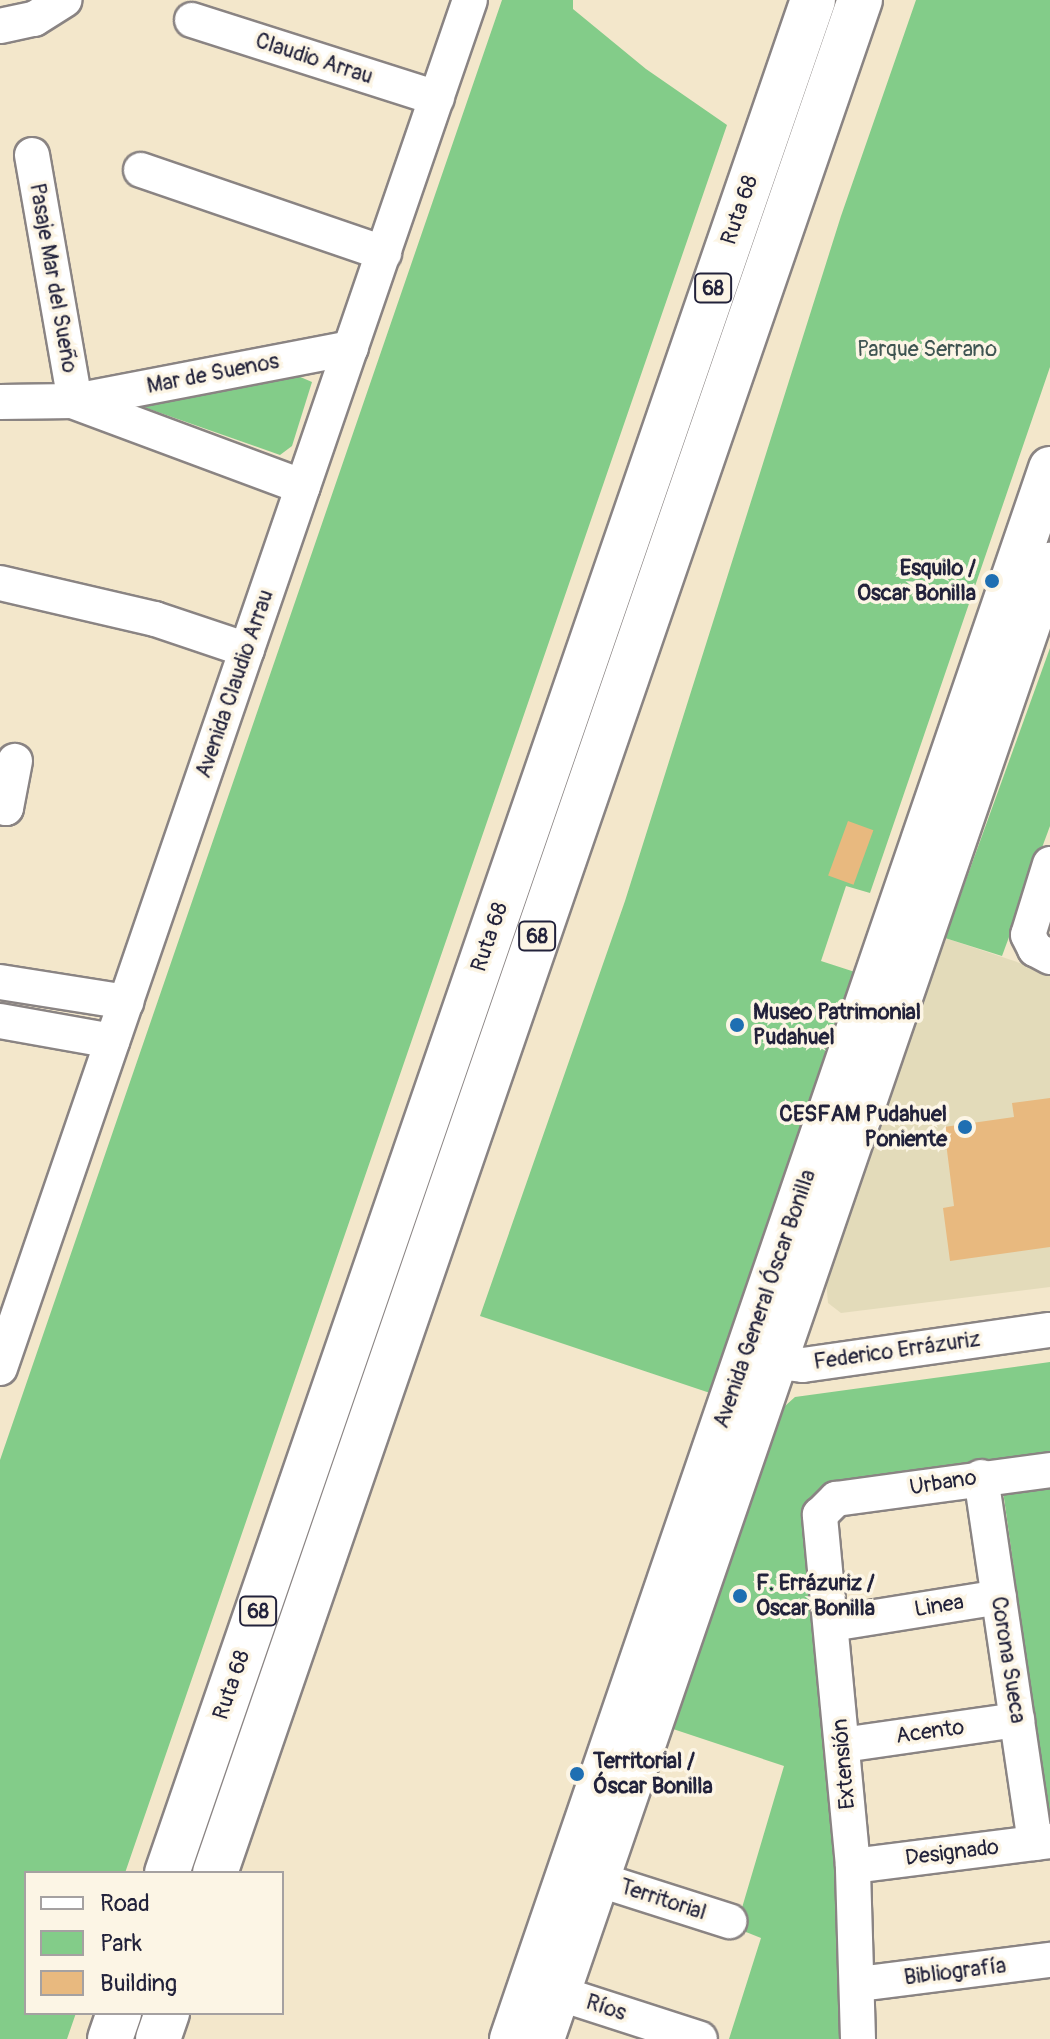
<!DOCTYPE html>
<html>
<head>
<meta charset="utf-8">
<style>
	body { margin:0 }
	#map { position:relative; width:1050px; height:2039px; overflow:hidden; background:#f3e7cb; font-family:Pangolin,sans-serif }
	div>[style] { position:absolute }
	.built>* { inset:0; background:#e3dbba }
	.green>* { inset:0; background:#83cc89 }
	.building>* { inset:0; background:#e8b97f; transform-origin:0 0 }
	.roads { filter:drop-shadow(2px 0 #8a8483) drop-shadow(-2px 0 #8a8483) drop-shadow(0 2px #8a8483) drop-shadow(0 -2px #8a8483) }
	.minor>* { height:34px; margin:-17px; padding:0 17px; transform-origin:17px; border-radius:17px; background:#fff }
	.major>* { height:42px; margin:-21px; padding:0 21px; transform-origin:21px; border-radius:21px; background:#fff }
	.highway>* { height:44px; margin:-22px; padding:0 22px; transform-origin:22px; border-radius:22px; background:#fff }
	.dots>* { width:22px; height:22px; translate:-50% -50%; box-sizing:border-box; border:4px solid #fcf5e5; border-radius:50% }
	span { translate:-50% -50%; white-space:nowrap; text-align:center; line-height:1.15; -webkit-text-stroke:7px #fcf5e5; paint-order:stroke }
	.shield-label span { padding:2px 6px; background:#fcf5e5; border:2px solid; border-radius:6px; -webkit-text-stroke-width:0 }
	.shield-label { font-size:20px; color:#22223b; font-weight:700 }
	.street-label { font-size:22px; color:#22223b }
	.park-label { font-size:22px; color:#3f5552 }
	.poi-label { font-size:22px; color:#22223b; font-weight:700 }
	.right { translate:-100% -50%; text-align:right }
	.left { translate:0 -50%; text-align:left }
	.legend { position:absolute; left:24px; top:1871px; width:260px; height:144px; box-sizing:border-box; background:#fcf5e5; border:2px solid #a5a1a1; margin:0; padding:10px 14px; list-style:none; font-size:24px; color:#22223b }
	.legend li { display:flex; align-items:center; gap:16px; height:40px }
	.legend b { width:40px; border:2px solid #a5a1a1 }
</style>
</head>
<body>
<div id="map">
	<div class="built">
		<i style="clip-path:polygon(945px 938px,1050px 973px,1050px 1287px,841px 1313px,828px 1303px,826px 1281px)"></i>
	</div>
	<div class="green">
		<i style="clip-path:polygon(502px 0,573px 0,573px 9px,646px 69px,727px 125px,125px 1873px,26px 1873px,26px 2013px,76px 2013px,67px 2039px,0 2039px,0 1460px)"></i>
		<i style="clip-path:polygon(916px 0,1050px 0,1050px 367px,870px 893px,846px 886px,821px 961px,858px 973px,713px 1394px,480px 1316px,625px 901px,841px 216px)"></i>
		<i style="clip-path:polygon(298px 376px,312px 382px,292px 446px,280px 455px,132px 403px)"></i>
		<i style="clip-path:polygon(1050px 648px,1050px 826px,1002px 956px,945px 938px)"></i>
		<i style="clip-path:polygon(1050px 1362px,1050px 1828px,1003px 1491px,928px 1477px,814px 1497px,807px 1522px,831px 1757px,850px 2039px,729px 2039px,761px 1938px,736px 1928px,784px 1766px,667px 1727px,785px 1406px,795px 1397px)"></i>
	</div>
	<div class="building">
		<i style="left:848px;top:821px;width:27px;height:58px;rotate:20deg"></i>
		<i style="clip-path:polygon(1050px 1098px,1050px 1247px,950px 1261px,943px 1208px,954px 1206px,944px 1127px,1014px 1117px,1012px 1103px)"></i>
	</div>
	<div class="roads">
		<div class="minor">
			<i style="left:192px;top:20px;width:257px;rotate:17.7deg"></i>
			<i style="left:0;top:26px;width:35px;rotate:-12deg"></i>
			<i style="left:34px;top:19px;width:36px;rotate:-32deg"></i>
			<i style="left:32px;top:155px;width:250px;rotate:80.1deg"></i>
			<i style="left:141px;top:170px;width:257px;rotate:18.9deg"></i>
			<i style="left:0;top:402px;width:75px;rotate:-0.8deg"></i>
			<i style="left:75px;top:401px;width:281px;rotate:-10.9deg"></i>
			<i style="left:75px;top:402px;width:243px;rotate:20.4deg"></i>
			<i style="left:0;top:583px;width:159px;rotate:13.1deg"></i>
			<i style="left:155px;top:619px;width:97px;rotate:18.6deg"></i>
			<i style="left:0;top:807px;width:6px;rotate:9deg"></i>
			<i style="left:6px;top:808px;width:48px;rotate:-79.2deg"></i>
			<i style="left:1050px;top:864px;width:74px;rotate:107.2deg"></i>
			<i style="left:1028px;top:935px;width:16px;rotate:63deg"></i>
			<i style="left:1035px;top:949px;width:17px;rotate:28deg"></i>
			<i style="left:0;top:982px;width:128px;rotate:9deg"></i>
			<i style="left:0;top:1021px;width:114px;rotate:10.1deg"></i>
			<i style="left:753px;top:1359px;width:50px;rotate:6.8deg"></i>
			<i style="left:803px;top:1365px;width:249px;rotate:-8.1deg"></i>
			<i style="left:0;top:1368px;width:1446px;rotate:-71.04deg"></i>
			<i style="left:981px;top:1477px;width:370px;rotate:81.6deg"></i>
			<i style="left:831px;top:1624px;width:170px;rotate:-9.1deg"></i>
			<i style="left:843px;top:1745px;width:176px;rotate:-8.2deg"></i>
			<i style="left:853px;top:1866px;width:199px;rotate:-7.2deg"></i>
			<i style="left:597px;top:1879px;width:139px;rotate:17.7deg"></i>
			<i style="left:859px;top:1984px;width:193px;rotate:-7.2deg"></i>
			<i style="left:558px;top:1993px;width:149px;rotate:17.9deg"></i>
			<i style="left:858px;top:2039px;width:173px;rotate:-91.7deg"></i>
			<i style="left:853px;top:1866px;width:353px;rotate:-95.4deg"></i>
			<i style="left:820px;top:1515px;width:23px;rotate:-45deg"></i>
			<i style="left:836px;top:1499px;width:216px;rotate:-7.7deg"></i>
		</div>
		<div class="major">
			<i style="left:511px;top:2039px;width:1661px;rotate:-71.06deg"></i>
			<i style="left:543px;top:2039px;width:1560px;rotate:-71.03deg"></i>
		</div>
		<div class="highway">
			<i style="left:167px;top:1873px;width:1981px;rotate:-70.97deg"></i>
			<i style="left:215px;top:1873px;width:1981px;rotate:-71deg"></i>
			<i style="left:110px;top:2039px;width:28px;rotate:-71deg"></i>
			<i style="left:158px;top:2039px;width:28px;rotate:-71deg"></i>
		</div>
	</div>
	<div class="dots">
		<i style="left:992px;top:581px;background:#1f6fb2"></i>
		<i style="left:737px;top:1025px;background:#1f6fb2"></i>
		<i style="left:965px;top:1127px;background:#1f6fb2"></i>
		<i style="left:740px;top:1596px;background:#1f6fb2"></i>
		<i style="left:577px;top:1774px;background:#1f6fb2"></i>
	</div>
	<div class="shield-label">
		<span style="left:713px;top:288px">68</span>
		<span style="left:537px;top:936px">68</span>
		<span style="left:258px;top:1611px">68</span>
	</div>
	<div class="street-label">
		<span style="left:314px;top:59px;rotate:18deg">Claudio Arrau</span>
		<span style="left:740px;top:210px;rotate:-71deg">Ruta 68</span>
		<span style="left:53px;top:278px;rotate:80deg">Pasaje Mar del Sueño</span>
		<span style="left:213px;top:374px;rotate:-11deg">Mar de Suenos</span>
		<span style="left:235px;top:684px;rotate:-71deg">Avenida Claudio Arrau</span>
		<span style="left:490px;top:937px;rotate:-71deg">Ruta 68</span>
		<span style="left:765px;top:1299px;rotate:-71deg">Avenida General Óscar Bonilla</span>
		<span style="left:897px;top:1351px;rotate:-8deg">Federico Errázuriz</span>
		<span style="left:943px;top:1483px;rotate:-9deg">Urbano</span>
		<span style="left:939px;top:1606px;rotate:-9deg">Linea</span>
		<span style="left:1008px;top:1660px;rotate:81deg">Corona Sueca</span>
		<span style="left:232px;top:1685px;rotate:-71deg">Ruta 68</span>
		<span style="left:930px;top:1732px;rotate:-8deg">Acento</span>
		<span style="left:844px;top:1764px;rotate:-95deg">Extensión</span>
		<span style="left:952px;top:1853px;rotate:-7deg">Designado</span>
		<span style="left:663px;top:1900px;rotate:18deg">Territorial</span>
		<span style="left:955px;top:1972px;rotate:-7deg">Bibliografía</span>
		<span style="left:606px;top:2008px;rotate:18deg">Ríos</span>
	</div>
	<div class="park-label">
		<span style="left:927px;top:350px">Parque Serrano</span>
	</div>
	<div class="poi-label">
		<span class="right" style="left:976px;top:581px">Esquilo /<br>Oscar Bonilla</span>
		<span class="left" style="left:753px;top:1025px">Museo Patrimonial<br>Pudahuel</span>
		<span class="right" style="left:947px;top:1127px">CESFAM Pudahuel<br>Poniente</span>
		<span class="left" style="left:756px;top:1596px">F. Errázuriz /<br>Oscar Bonilla</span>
		<span class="left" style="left:593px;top:1774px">Territorial /<br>Óscar Bonilla</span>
	</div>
	<ul class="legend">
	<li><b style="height:10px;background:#fff"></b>Road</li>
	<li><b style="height:22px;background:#83cc89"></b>Park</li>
	<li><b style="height:22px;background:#e8b97f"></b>Building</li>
	</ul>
</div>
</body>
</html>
